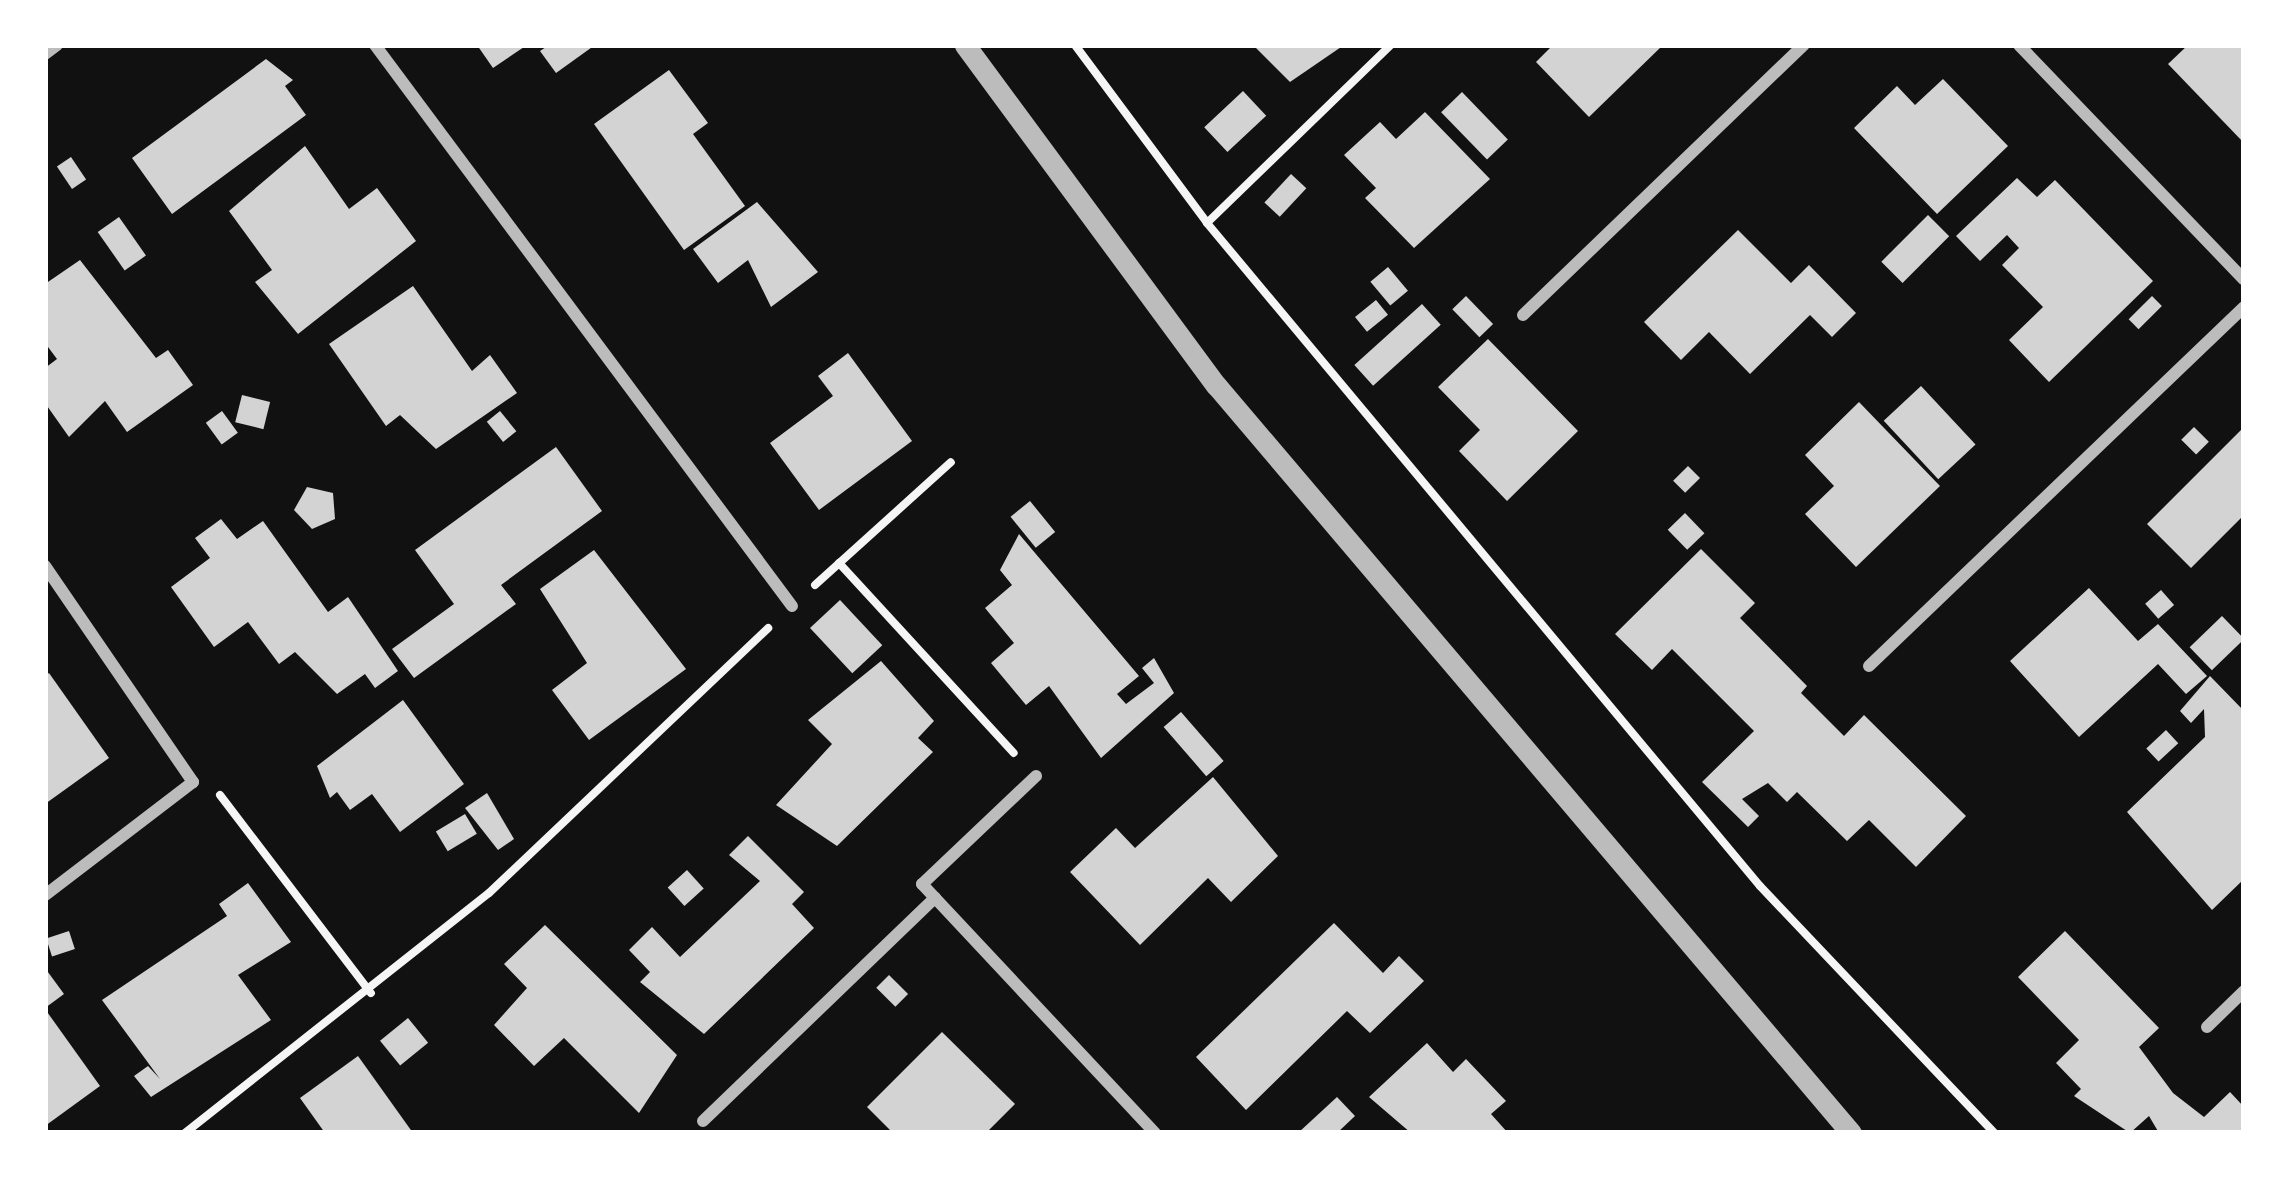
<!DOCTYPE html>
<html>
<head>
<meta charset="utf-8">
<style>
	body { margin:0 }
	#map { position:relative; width:2289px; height:1178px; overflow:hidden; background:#111; font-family:Signika,sans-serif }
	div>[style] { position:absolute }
	.building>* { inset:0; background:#d3d3d3; transform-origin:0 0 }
	.path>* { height:8px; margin:-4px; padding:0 4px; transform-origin:4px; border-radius:4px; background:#f5f5f5 }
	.minor>* { height:12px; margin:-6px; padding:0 6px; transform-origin:6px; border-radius:6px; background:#bcbcbc }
	.tertiary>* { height:21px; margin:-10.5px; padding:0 10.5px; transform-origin:10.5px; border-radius:10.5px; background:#bcbcbc }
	span { translate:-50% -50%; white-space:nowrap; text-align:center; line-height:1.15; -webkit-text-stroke:9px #fff; paint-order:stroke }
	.frame { position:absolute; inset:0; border:48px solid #fff; pointer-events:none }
</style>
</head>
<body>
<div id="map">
	<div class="building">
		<i style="clip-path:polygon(477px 45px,527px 45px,493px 68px)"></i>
		<i style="clip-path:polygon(549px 45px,595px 45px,556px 73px,540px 51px)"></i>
		<i style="clip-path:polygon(1253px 45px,1344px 45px,1290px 82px)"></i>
		<i style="clip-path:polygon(1553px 45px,1663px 45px,1589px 117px,1536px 62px)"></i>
		<i style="clip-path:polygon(2188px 45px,2244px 45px,2244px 143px,2168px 64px)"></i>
		<i style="clip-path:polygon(266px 59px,293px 80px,285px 86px,306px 115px,172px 214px,132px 158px)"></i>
		<i style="clip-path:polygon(669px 70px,708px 123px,693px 134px,745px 206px,684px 250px,594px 124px)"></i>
		<i style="clip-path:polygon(1943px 79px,2008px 146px,1937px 214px,1854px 128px,1897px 86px,1915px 105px)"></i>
		<i style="left:1243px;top:91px;width:34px;height:53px;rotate:47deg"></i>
		<i style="left:1462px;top:92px;width:66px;height:29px;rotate:46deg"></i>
		<i style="clip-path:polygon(1425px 112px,1490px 179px,1414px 248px,1365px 198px,1376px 188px,1344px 155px,1380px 122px,1396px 139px)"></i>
		<i style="clip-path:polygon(305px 146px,349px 209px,377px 188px,416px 241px,298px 334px,255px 282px,272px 270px,229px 211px)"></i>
		<i style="left:71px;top:157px;width:27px;height:17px;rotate:56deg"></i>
		<i style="left:1291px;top:174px;width:21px;height:39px;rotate:43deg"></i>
		<i style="clip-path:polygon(2017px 178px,2037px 197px,2055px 180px,2153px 281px,2049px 382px,2009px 340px,2043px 307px,2002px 265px,2019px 248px,2007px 235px,1980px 261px,1956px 236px)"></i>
		<i style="clip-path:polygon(757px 202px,818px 272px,771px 307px,748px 260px,718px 283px,693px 249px)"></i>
		<i style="left:1928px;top:215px;width:30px;height:66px;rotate:45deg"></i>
		<i style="left:119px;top:217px;width:47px;height:26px;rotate:55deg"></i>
		<i style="clip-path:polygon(1738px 230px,1791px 283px,1809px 265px,1856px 313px,1832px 337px,1810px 315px,1750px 374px,1709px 332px,1681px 360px,1644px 322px)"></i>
		<i style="clip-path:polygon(80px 260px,156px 358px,168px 350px,193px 385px,127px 432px,105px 401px,69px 437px,45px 403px,45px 368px,57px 359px,45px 343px,45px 284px)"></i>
		<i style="left:1388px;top:267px;width:31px;height:23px;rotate:50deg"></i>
		<i style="clip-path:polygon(413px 286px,472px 371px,490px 355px,517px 393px,436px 449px,400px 415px,386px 426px,329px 344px)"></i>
		<i style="left:1466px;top:296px;width:39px;height:19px;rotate:46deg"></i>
		<i style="left:2152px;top:296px;width:14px;height:33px;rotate:45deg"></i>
		<i style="left:1376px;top:300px;width:19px;height:27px;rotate:51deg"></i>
		<i style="left:1422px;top:304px;width:28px;height:91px;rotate:48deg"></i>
		<i style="clip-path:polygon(1488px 339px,1578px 431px,1507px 501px,1459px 451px,1480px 430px,1438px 387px)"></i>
		<i style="clip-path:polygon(848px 353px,912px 441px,819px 510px,770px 443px,833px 396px,818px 376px)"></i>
		<i style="left:1921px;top:386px;width:80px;height:51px;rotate:47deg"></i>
		<i style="left:242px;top:395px;width:29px;height:28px;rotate:14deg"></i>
		<i style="clip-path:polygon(1859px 402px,1940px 486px,1856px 567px,1805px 514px,1834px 486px,1805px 455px)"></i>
		<i style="left:222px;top:411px;width:27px;height:20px;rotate:54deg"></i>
		<i style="left:500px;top:411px;width:26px;height:17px;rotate:51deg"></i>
		<i style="left:2194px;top:427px;width:21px;height:18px;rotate:45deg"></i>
		<i style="clip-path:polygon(2244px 427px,2244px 515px,2191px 568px,2147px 524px)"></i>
		<i style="clip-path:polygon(556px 447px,602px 511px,501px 585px,516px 604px,414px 678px,392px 649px,454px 604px,415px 550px)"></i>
		<i style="left:1688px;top:466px;width:17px;height:21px;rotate:45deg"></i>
		<i style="clip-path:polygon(307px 487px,333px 493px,335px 519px,312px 529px,294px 510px)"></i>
		<i style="left:1030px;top:501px;width:40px;height:25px;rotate:51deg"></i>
		<i style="left:1685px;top:513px;width:28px;height:24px;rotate:46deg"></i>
		<i style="clip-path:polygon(221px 519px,237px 539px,263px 521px,328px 612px,348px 597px,398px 671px,375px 688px,365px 674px,337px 694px,295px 652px,279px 664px,248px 622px,214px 647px,171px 587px,210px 558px,195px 538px)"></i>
		<i style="clip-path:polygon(1019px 534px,1139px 676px,1117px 694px,1126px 704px,1154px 683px,1142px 668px,1154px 658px,1174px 693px,1101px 758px,1049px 686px,1026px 705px,991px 663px,1014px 643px,985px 608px,1012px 585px,1000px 570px)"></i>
		<i style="clip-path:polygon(1701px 549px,1755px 603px,1740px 618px,1807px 686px,1801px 693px,1844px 736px,1864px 715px,1966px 816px,1916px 867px,1869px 820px,1847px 841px,1797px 792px,1787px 802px,1768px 783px,1742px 799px,1759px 816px,1748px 827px,1702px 782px,1754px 731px,1672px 649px,1652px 670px,1615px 634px)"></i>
		<i style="clip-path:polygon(594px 550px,686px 669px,589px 740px,552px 690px,587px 663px,540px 589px)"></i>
		<i style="clip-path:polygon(2089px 588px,2138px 641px,2158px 624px,2207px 676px,2186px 694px,2158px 664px,2079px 737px,2010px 661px)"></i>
		<i style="left:2161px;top:590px;width:20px;height:21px;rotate:49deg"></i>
		<i style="left:840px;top:600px;width:62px;height:41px;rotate:47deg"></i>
		<i style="left:2222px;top:616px;width:32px;height:45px;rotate:46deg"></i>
		<i style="clip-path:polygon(881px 661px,934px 721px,918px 738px,933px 752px,837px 846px,776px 805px,832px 744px,808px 720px)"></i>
		<i style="clip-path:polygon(49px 673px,109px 758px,45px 804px,45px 676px)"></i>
		<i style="clip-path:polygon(2210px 676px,2244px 711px,2244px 879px,2212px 910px,2127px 812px,2205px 737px,2204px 709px,2191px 723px,2180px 711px)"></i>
		<i style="clip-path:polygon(403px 700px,464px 784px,400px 832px,372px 794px,350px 810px,337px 792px,330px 798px,317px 766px)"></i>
		<i style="left:1181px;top:712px;width:65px;height:23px;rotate:49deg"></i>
		<i style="left:2166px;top:730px;width:18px;height:27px;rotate:47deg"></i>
		<i style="clip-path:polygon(1213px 777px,1278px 856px,1231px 902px,1208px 878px,1140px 945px,1070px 872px,1116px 828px,1135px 848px)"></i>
		<i style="clip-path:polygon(487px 793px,514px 839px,498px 850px,465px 808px)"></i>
		<i style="left:465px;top:814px;width:23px;height:34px;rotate:59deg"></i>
		<i style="clip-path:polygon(748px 836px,804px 892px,792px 904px,814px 928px,704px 1034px,640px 982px,650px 972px,629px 950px,652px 927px,680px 957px,760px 881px,729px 855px)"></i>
		<i style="left:687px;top:870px;width:25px;height:26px;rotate:48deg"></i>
		<i style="clip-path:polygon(248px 883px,291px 942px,238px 975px,271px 1020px,151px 1097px,134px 1076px,148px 1066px,160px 1079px,102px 1000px,227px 916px,219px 904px)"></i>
		<i style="clip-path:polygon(1334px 923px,1383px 973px,1399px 956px,1424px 981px,1370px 1033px,1347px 1011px,1246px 1110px,1196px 1057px)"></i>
		<i style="clip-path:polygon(545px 925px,677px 1055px,639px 1113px,564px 1038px,534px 1066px,494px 1025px,527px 988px,504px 964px)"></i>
		<i style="left:69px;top:931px;width:19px;height:24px;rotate:72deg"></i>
		<i style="clip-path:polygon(2065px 931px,2159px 1028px,2139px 1047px,2173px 1093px,2204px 1117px,2230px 1092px,2244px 1107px,2244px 1133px,2159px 1133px,2149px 1116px,2130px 1133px,2074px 1096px,2081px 1089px,2056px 1063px,2079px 1040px,2018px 977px)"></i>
		<i style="clip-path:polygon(45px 968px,64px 994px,45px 1008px)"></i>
		<i style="left:889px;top:975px;width:27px;height:18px;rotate:45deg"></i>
		<i style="clip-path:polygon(45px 1009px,100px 1086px,45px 1126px)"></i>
		<i style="left:408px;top:1018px;width:32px;height:36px;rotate:51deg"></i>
		<i style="clip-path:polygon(942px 1032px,1015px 1104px,986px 1133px,893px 1133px,867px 1107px)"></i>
		<i style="clip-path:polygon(1427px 1043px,1453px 1072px,1466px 1059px,1506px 1101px,1491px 1114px,1508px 1133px,1411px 1133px,1369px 1097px)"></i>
		<i style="clip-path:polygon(358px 1056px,413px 1133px,325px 1133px,300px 1098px)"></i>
		<i style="clip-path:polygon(1337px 1097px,1355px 1116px,1337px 1133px,1298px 1133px)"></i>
	</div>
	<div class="path">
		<i style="left:1075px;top:45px;width:222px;rotate:53.4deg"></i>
		<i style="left:1207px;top:223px;width:863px;rotate:50.17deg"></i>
		<i style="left:1760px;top:886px;width:340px;rotate:46.5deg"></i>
		<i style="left:1207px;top:223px;width:256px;rotate:-44.1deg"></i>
		<i style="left:839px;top:563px;width:258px;rotate:47.4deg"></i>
		<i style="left:815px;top:585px;width:183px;rotate:-42.1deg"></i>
		<i style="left:220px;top:795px;width:249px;rotate:52.7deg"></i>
		<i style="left:185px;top:1133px;width:387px;rotate:-38.3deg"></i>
		<i style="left:489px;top:893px;width:385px;rotate:-43.5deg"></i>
	</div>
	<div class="minor">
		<i style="left:375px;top:45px;width:699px;rotate:53.38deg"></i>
		<i style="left:2019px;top:45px;width:325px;rotate:46.2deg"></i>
		<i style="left:45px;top:54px;width:15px;rotate:-37deg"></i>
		<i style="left:1523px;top:315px;width:390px;rotate:-43.9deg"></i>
		<i style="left:45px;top:566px;width:262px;rotate:55.6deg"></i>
		<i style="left:193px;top:782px;width:186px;rotate:142.6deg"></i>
		<i style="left:1869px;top:666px;width:519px;rotate:-43.75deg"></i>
		<i style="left:1036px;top:776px;width:157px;rotate:136.5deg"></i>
		<i style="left:922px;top:884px;width:341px;rotate:46.9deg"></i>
		<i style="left:2207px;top:1027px;width:52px;rotate:-44.2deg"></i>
		<i style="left:703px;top:1121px;width:322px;rotate:-43.9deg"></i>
	</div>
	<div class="tertiary">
		<i style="left:965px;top:45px;width:423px;rotate:53.6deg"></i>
		<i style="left:1216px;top:385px;width:981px;rotate:49.67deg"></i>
	</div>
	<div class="frame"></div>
</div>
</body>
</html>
